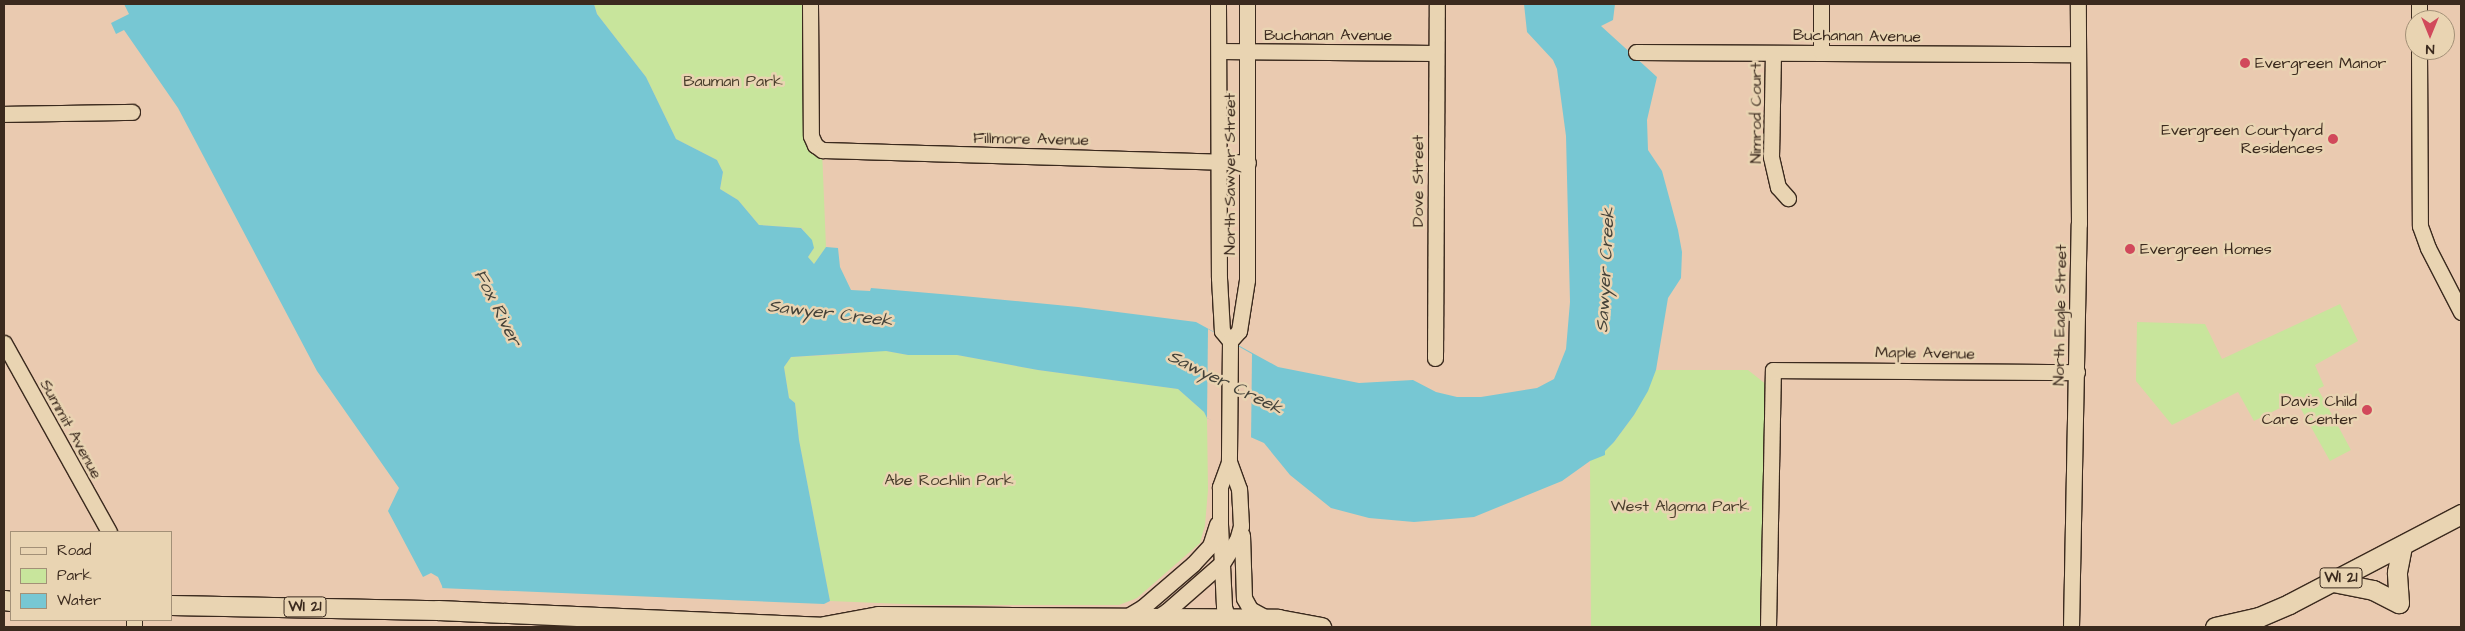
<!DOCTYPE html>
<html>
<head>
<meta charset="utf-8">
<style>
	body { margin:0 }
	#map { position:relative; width:2465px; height:631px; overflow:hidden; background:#eacab0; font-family:"Architects Daughter",sans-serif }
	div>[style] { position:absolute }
	.green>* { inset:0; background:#c8e59c }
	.water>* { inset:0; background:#77c7d3 }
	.pier>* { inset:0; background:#eacab0 }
	.roads { filter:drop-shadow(1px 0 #3b2a1e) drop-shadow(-1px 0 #3b2a1e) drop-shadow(0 1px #3b2a1e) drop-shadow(0 -1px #3b2a1e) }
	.minor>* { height:15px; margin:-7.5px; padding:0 7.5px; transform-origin:7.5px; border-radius:7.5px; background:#e9d4b2 }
	.major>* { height:19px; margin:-9.5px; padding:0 9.5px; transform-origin:9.5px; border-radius:9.5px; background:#e9d4b2 }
	.dots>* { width:14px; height:14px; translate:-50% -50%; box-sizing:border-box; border:2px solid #e9d4b2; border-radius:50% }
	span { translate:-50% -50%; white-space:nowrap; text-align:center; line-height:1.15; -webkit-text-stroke:5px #e9d4b2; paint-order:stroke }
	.shield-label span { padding:1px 4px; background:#e9d4b2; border:1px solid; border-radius:4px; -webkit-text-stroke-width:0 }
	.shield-label { font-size:15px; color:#3b2a1e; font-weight:700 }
	.street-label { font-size:16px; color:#3b2a1e }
	.poi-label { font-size:16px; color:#3b2a1e }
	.left { translate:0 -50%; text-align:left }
	.right { translate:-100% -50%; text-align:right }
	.park-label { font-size:16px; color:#493d2b }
	.water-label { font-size:18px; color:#444239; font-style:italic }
	.frame { position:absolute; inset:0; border:5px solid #3b2a1e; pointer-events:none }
	.legend { position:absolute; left:10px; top:531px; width:162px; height:90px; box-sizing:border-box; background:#e9d4b2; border:1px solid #a39077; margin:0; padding:6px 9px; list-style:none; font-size:15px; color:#3b2a1e }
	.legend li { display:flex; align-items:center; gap:10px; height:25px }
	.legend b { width:25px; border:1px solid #a39077 }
	.north { position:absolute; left:2405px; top:10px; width:50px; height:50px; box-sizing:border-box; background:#e9d4b2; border:1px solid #a39077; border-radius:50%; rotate:180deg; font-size:14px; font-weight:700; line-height:20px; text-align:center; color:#3b2a1e }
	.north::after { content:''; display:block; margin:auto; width:18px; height:22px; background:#d1495b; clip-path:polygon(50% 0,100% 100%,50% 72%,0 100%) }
</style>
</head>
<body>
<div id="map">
	<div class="green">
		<i style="clip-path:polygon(594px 4px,810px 4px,811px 136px,822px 150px,826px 247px,814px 264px,808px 257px,814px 248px,802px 228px,759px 225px,738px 200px,720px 189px,723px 172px,717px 160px,676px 139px,646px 77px,597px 14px)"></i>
		<i style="clip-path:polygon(2340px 304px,2358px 341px,2315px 365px,2324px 386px,2318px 389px,2351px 450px,2330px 461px,2296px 400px,2254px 421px,2238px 392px,2172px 425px,2136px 381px,2137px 322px,2205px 324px,2222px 359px)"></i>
		<i style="clip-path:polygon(866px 351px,886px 351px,908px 355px,957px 355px,1038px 370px,1178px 389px,1204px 412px,1207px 418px,1208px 490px,1205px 525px,1200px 543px,1137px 598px,1119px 605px,927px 605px,830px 601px,799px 440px,795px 403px,789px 398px,784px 367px,791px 357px,848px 354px)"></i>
		<i style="clip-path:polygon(1656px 370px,1748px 370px,1772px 389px,1768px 627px,1591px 627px,1590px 461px,1614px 442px,1634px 415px)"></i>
	</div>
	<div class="water">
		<i style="clip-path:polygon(124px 4px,594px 4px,597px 14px,646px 77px,676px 139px,717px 160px,723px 172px,720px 189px,738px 200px,759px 225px,801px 228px,812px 240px,814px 248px,808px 257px,814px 264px,826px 247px,838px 248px,840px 267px,851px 290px,870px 291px,871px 288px,952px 295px,1078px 307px,1196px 322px,1278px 367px,1359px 383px,1413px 380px,1436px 392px,1457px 397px,1481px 397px,1537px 388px,1554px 379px,1566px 349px,1570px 302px,1566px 136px,1557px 69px,1553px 60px,1527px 32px,1524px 4px,1615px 4px,1613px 20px,1601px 26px,1657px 77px,1647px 120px,1648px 150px,1662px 171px,1678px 230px,1682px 252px,1681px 278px,1668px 298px,1656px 370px,1648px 391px,1634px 415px,1614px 442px,1605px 451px,1605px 455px,1590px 461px,1562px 481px,1474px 517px,1414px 522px,1369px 518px,1331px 508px,1290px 475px,1264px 443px,1207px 418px,1204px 412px,1178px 389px,1038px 370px,957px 355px,908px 355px,886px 351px,791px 357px,784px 367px,789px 398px,795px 403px,799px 440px,830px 601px,824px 604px,824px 627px,450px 627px,442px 586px,438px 577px,431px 573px,423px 577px,388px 511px,399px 488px,317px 371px,178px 108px,124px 30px,116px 34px,111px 23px,129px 14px)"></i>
	</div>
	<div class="pier">
		<i style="clip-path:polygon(1208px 329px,1252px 354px,1251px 442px,1207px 418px)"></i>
		<i style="clip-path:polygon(440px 588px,824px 604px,824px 627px,447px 627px)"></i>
	</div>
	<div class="roads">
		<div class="minor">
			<i style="left:810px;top:4px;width:132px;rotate:89.6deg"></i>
			<i style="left:811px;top:136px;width:10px;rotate:66deg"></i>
			<i style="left:815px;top:145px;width:9px;rotate:36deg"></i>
			<i style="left:822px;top:150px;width:426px;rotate:1.7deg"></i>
			<i style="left:1218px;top:4px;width:274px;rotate:89.8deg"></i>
			<i style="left:1219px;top:278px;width:53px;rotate:86.8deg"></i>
			<i style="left:1222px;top:331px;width:13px;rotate:51deg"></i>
			<i style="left:1230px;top:341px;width:121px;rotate:90.5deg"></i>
			<i style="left:1229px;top:462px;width:27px;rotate:110deg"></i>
			<i style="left:1220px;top:487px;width:37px;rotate:90deg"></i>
			<i style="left:1220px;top:524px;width:83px;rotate:87.2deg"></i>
			<i style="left:1224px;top:607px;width:21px;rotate:71deg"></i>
			<i style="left:2419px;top:4px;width:16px;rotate:90deg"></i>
			<i style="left:2419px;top:50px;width:176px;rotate:89.7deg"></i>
			<i style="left:2420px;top:226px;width:23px;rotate:70deg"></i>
			<i style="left:2428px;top:248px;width:72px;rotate:62.7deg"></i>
			<i style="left:1219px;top:51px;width:217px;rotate:0.5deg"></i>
			<i style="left:1636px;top:52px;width:442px;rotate:0.3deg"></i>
			<i style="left:1821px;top:52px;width:48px;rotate:-90deg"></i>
			<i style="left:1773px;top:53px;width:104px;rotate:91.1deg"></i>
			<i style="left:1771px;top:157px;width:31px;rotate:77deg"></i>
			<i style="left:1778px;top:187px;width:15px;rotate:48deg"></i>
			<i style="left:4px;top:114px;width:128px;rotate:-0.9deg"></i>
			<i style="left:1230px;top:341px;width:13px;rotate:-48deg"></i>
			<i style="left:1239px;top:331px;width:52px;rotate:-81.1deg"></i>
			<i style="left:1247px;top:280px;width:276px;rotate:-90deg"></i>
			<i style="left:4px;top:343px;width:216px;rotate:60.9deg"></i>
			<i style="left:1435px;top:358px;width:354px;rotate:-89.7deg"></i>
			<i style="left:1242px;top:535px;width:63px;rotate:88.2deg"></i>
			<i style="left:1244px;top:598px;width:13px;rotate:61deg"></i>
			<i style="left:1250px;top:609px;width:21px;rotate:29deg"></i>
			<i style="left:1123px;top:619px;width:23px;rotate:-31deg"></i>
			<i style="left:1143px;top:607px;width:66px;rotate:-40.7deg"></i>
			<i style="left:1193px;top:564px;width:25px;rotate:-47deg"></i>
			<i style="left:1210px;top:546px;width:23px;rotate:-72deg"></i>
			<i style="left:1153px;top:620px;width:17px;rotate:-33deg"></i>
			<i style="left:1167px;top:611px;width:74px;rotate:-41.2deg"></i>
			<i style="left:1223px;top:562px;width:26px;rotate:-58deg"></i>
			<i style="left:1237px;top:540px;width:15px;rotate:-74deg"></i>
			<i style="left:1241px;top:526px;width:37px;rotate:-93deg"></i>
			<i style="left:1239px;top:489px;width:29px;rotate:-110deg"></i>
			<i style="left:134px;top:627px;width:7px;rotate:-90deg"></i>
			<i style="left:1768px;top:627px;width:257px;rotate:-88.9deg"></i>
			<i style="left:1773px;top:370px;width:304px;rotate:0.4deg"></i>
			<i style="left:2071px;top:627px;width:403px;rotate:-88.9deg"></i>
			<i style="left:2079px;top:224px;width:220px;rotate:-90.3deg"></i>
		</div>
		<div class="major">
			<i style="left:2333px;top:582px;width:41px;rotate:11.3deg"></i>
			<i style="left:2373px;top:590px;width:29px;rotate:27deg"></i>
			<i style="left:2399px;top:603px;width:31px;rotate:-94deg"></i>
			<i style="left:2397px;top:572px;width:25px;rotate:-79deg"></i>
			<i style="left:4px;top:600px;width:7px;rotate:8deg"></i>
			<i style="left:171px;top:605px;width:267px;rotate:1.1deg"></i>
			<i style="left:438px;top:610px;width:394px;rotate:2.5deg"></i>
			<i style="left:824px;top:626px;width:55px;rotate:-10.5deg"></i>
			<i style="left:878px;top:616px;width:400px;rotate:0.4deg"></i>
			<i style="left:1278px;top:619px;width:44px;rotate:10.5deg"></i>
			<i style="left:2215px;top:627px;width:45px;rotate:-12.8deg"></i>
			<i style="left:2259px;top:617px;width:33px;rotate:-23deg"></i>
			<i style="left:2289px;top:604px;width:194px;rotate:-27.6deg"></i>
		</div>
	</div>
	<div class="dots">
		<i style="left:2245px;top:63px;background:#d1495b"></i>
		<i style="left:2333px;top:139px;background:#d1495b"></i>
		<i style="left:2130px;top:249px;background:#d1495b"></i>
		<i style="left:2367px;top:410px;background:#d1495b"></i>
	</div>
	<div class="shield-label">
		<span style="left:2341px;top:578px">WI 21</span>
		<span style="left:305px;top:607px">WI 21</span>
	</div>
	<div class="street-label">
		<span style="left:1328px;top:35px">Buchanan Avenue</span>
		<span style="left:1857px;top:36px;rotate:1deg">Buchanan Avenue</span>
		<span style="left:1756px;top:113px;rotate:-90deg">Nimrod Court</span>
		<span style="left:1031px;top:139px;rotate:1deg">Fillmore Avenue</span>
		<span style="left:1230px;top:174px;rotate:-90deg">North Sawyer Street</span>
		<span style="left:1418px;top:181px;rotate:-90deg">Dove Street</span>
		<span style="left:2060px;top:315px;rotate:-89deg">North Eagle Street</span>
		<span style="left:1925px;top:353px;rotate:1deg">Maple Avenue</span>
		<span style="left:71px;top:429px;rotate:61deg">Summit Avenue</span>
	</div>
	<div class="poi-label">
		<span class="left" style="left:2255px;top:63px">Evergreen Manor</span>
		<span class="right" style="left:2323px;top:139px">Evergreen Courtyard<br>Residences</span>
		<span class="left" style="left:2140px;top:249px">Evergreen Homes</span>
		<span class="right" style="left:2357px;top:410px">Davis Child<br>Care Center</span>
	</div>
	<div class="park-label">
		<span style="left:733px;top:81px">Bauman Park</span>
		<span style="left:949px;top:480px">Abe Rochlin Park</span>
		<span style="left:1680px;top:506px">West Algoma Park</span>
	</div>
	<div class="water-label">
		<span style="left:1606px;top:270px;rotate:-87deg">Sawyer Creek</span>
		<span style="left:497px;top:308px;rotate:63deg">Fox River</span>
		<span style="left:830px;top:314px;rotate:7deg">Sawyer Creek</span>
		<span style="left:1225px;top:383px;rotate:26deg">Sawyer Creek</span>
	</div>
	<div class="frame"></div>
	<ul class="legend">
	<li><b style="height:6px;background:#e9d4b2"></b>Road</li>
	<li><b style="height:14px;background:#c8e59c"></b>Park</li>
	<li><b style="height:14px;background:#77c7d3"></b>Water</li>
	</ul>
	<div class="north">N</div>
</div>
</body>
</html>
